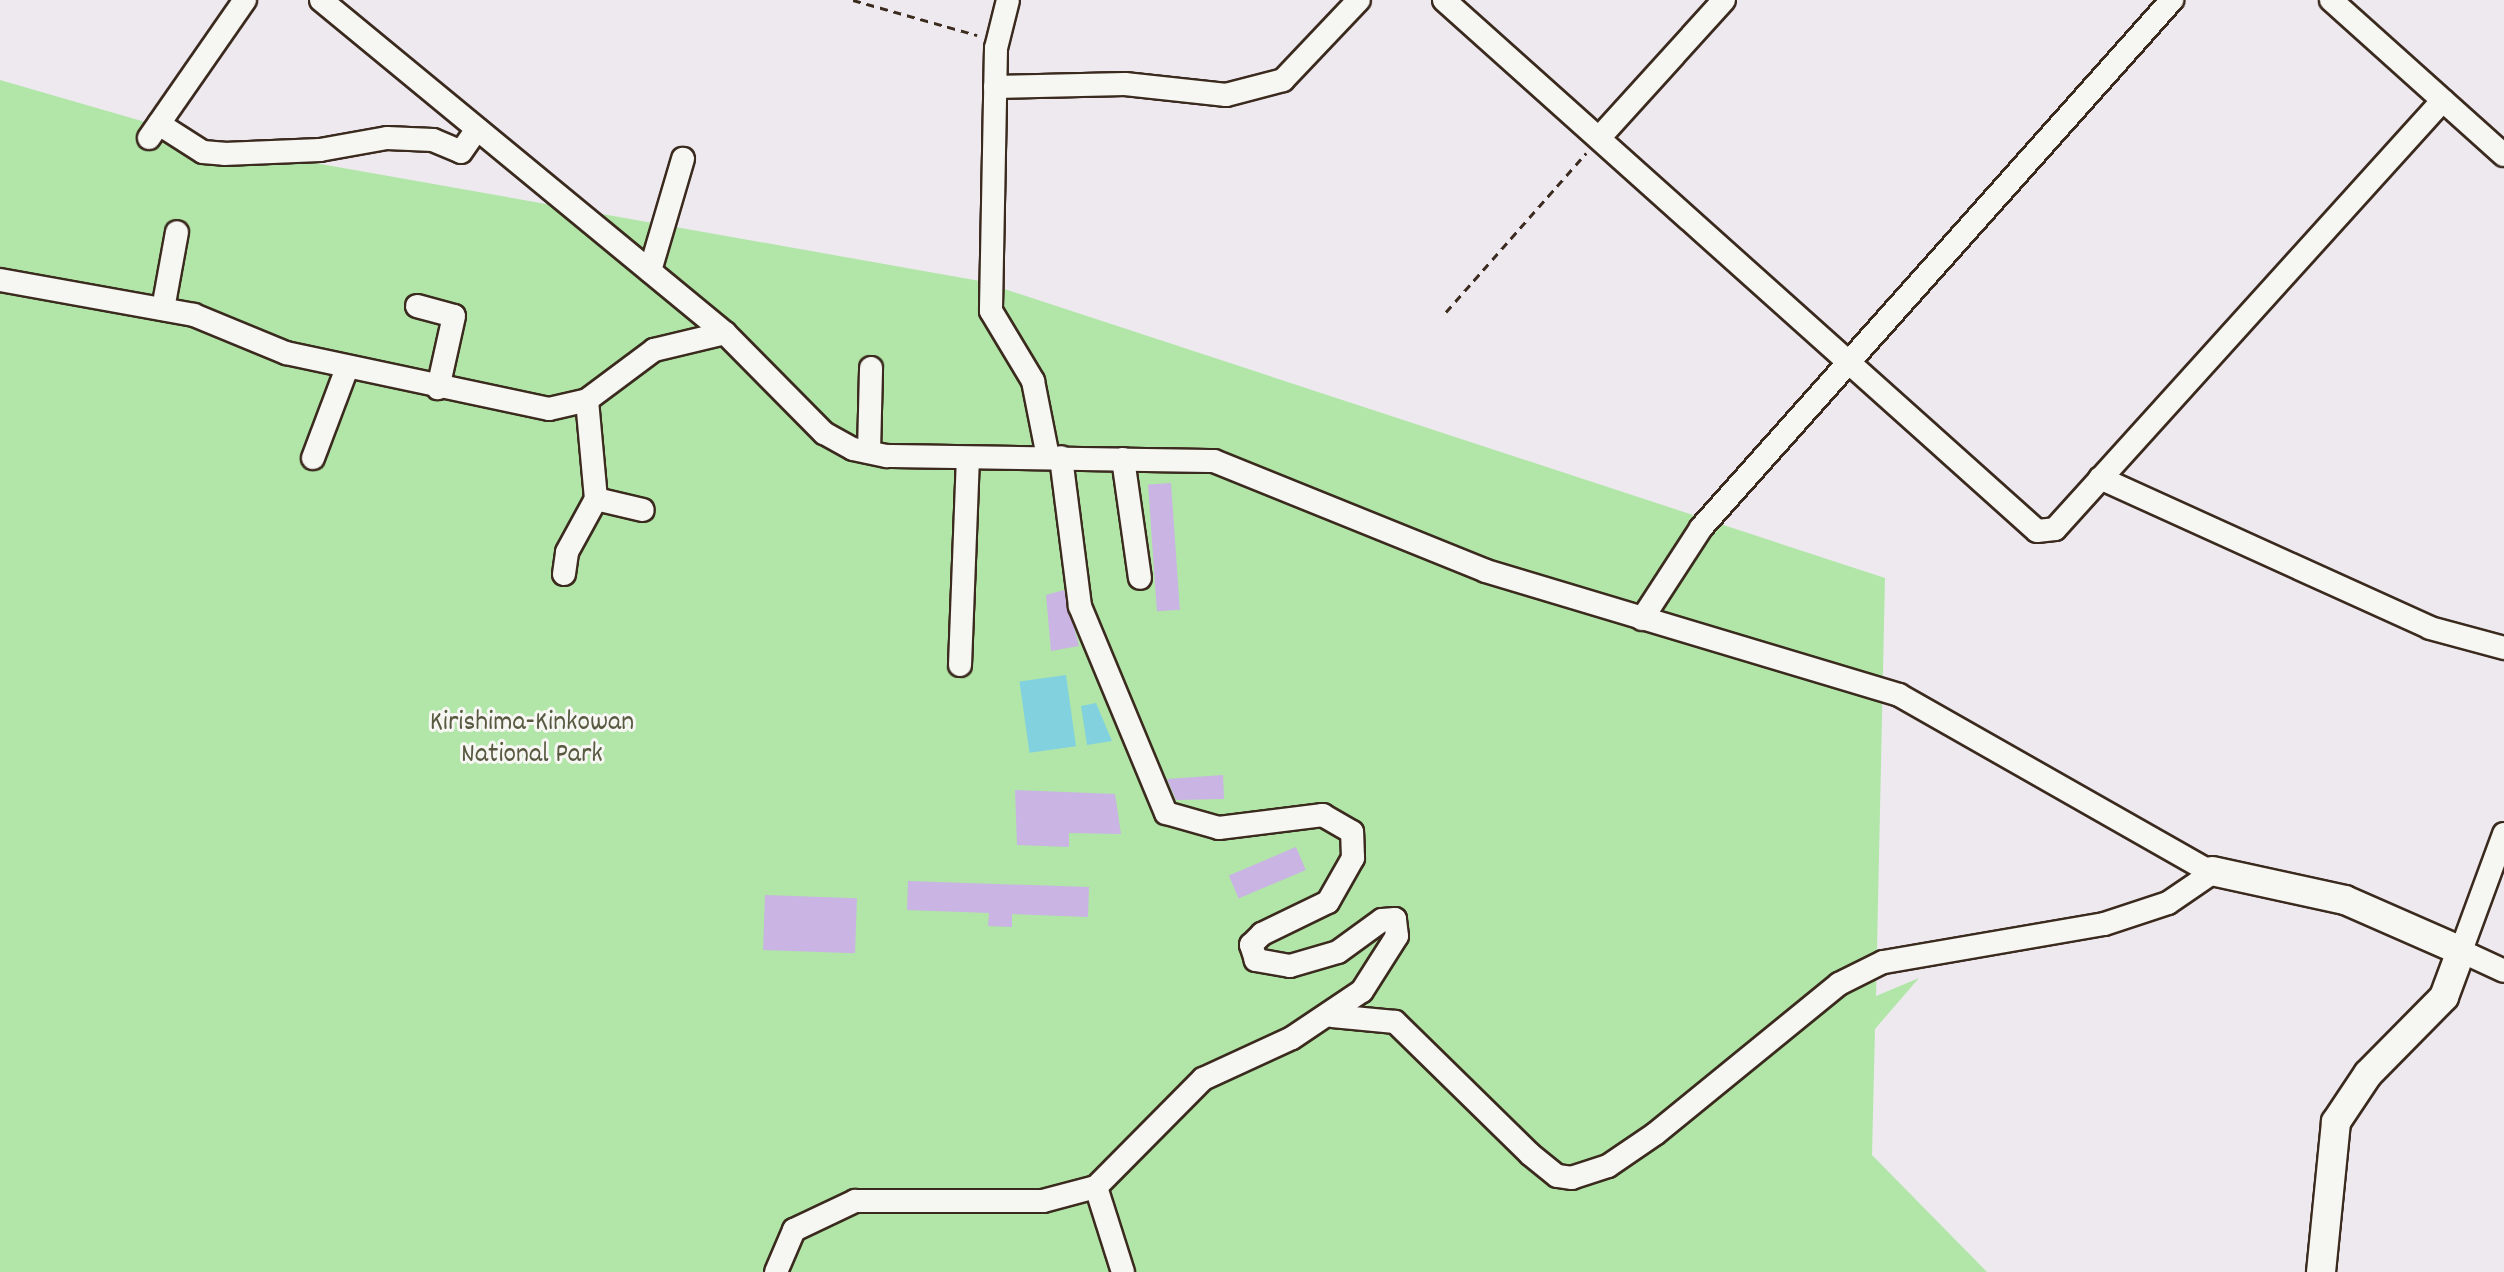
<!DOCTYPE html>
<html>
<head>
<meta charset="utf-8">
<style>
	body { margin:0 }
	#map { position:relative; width:2504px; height:1272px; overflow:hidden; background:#ede9ef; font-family:Dekko,sans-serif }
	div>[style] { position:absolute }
	.green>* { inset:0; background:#b1e6a8 }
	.water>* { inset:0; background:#82d1df; transform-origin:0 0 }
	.building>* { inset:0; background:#c9b4e4; transform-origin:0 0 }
	.path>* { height:3px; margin-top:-1.5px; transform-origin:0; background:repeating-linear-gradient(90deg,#3b2a1e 0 8px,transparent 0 14px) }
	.roads { filter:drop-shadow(2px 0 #3b2a1e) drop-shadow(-2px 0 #3b2a1e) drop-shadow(0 2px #3b2a1e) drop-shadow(0 -2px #3b2a1e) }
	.minor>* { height:22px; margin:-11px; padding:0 11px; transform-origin:11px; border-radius:11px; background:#f6f6f2 }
	.tertiary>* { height:28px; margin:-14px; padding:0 14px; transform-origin:14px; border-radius:14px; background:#f6f6f2 }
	span { translate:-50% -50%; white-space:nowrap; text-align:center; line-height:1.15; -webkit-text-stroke:6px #f6f6f2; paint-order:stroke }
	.park-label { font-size:28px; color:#585940 }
</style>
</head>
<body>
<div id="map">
	<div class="green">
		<i style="clip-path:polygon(0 80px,242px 150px,980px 281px,1885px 578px,1876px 996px,1919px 978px,1875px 1029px,1872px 1155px,1987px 1272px,0 1272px)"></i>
	</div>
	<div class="water">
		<i style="left:1066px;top:675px;width:72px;height:47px;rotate:82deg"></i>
		<i style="clip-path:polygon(1096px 703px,1112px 741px,1087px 745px,1081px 706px)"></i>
	</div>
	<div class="building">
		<i style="left:1171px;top:483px;width:127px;height:23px;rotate:86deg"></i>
		<i style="clip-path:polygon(1064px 590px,1079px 646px,1051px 651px,1046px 595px)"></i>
		<i style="clip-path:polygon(1223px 775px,1224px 799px,1176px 800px,1167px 779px)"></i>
		<i style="clip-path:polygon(1015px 790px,1115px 794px,1121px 834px,1069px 833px,1069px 847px,1017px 845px)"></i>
		<i style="left:1296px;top:847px;width:25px;height:73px;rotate:67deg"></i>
		<i style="clip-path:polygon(908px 881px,1089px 887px,1088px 917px,1012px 914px,1012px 927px,988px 926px,989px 913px,907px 910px)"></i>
		<i style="left:765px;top:895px;width:92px;height:55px;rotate:2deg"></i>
	</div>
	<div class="path">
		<i style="left:853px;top:0;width:129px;rotate:15.8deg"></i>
		<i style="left:1446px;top:312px;width:212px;rotate:-48.6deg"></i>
	</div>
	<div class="roads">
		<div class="minor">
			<i style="left:321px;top:0;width:524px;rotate:39.5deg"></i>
			<i style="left:725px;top:333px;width:141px;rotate:45.3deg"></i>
			<i style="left:824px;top:433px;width:33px;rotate:29deg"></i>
			<i style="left:853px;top:449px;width:35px;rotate:12deg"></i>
			<i style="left:887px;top:456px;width:327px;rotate:0.9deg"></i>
			<i style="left:1214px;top:461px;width:293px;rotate:22deg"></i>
			<i style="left:1486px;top:571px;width:431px;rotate:16.7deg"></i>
			<i style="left:1899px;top:695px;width:360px;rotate:29.6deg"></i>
			<i style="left:2212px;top:873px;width:53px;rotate:145.7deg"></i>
			<i style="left:2168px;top:903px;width:67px;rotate:161.8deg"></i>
			<i style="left:2104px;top:924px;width:224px;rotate:170.2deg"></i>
			<i style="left:1883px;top:962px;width:49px;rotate:153.4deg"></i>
			<i style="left:1839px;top:984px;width:237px;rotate:140.8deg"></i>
			<i style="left:1655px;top:1134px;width:57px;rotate:145.8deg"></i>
			<i style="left:1608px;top:1166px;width:38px;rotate:162deg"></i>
			<i style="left:1572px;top:1178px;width:15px;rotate:-172deg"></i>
			<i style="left:1557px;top:1176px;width:35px;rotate:-141deg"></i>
			<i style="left:1530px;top:1154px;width:189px;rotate:-135.6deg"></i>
			<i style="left:1395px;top:1022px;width:63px;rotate:-174.6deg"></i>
			<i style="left:1008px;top:0;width:49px;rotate:104deg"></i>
			<i style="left:996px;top:48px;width:263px;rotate:91.1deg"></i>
			<i style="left:991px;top:311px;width:82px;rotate:59deg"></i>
			<i style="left:1033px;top:381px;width:77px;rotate:78.8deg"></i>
			<i style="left:1444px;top:0;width:796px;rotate:41.84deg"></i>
			<i style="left:2037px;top:531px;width:18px;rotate:-6deg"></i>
			<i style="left:2055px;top:529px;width:578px;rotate:-47.87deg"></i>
			<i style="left:2331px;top:0;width:232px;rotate:41.9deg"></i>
			<i style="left:995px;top:87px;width:130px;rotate:-1.3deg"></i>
			<i style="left:1125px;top:84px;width:102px;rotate:6.2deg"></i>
			<i style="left:1226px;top:95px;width:59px;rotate:-14.7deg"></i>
			<i style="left:1283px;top:80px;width:110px;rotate:-46.5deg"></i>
			<i style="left:159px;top:124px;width:52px;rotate:32.5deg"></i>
			<i style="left:203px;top:152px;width:21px;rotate:5deg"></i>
			<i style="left:224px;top:154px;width:96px;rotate:-2.4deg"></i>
			<i style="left:320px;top:150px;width:68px;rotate:-10.2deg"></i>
			<i style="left:387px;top:138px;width:46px;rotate:2.5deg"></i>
			<i style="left:433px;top:140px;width:30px;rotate:23deg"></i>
			<i style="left:461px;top:152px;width:28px;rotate:-55deg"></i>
			<i style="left:149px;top:138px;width:168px;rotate:-55.2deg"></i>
			<i style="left:1599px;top:138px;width:186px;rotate:-47.8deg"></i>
			<i style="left:650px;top:271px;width:117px;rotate:-73.6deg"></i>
			<i style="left:0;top:280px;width:197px;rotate:10.2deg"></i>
			<i style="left:194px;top:315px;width:100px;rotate:22.4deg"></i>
			<i style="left:286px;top:353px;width:269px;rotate:12deg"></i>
			<i style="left:549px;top:409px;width:39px;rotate:-13deg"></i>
			<i style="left:587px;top:400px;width:84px;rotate:-36.7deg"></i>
			<i style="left:654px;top:350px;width:73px;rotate:-13.5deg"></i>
			<i style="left:417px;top:306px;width:38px;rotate:15deg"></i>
			<i style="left:454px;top:316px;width:74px;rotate:102.5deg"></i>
			<i style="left:163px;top:309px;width:78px;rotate:-79.7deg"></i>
			<i style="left:869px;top:452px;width:84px;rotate:-88.6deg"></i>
			<i style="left:313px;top:458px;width:96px;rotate:-69.3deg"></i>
			<i style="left:1123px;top:459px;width:120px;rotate:81.9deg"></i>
			<i style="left:2100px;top:478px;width:362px;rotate:24.4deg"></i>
			<i style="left:2430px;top:628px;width:77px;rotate:15.1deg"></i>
			<i style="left:596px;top:499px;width:48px;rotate:13.2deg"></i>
			<i style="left:564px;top:574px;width:22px;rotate:-82deg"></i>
			<i style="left:567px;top:552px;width:60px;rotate:-61.3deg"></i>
			<i style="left:596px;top:499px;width:99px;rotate:-95.2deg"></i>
			<i style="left:1642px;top:619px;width:108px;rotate:-57deg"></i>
			<i style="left:1701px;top:528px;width:708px;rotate:-48.27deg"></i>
			<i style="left:960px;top:665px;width:207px;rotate:-87.8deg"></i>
			<i style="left:2504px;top:834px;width:125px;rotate:110.2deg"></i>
			<i style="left:2461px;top:951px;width:47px;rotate:24.9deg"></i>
			<i style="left:1096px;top:1187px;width:89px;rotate:72.4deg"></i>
			<i style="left:776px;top:1272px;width:46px;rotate:-66.8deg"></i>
			<i style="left:794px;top:1230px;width:68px;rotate:-25.4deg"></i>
			<i style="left:855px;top:1201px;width:188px"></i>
			<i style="left:1043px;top:1201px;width:55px;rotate:-14.8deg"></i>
			<i style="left:1096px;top:1187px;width:152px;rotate:-45.3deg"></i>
			<i style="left:1203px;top:1079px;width:98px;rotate:-24.7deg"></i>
			<i style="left:1292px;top:1038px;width:84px;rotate:-33.9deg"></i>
			<i style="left:1362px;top:991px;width:65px;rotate:-57.5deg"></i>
			<i style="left:1397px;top:936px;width:17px;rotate:-97deg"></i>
			<i style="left:1395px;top:919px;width:13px;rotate:176deg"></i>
			<i style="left:1382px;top:920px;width:54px;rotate:144deg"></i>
			<i style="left:1338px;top:952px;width:50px;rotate:163.7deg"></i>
			<i style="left:1290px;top:966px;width:35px;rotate:-170deg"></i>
			<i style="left:1256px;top:960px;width:16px;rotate:-108deg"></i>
			<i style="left:1251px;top:945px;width:16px;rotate:-45deg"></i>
			<i style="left:1262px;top:934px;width:73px;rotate:-25.9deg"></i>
			<i style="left:1328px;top:902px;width:51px;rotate:-60.4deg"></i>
			<i style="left:1353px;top:858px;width:26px;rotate:-92deg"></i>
			<i style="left:1352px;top:832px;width:34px;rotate:-150deg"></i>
			<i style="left:1323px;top:815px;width:105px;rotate:172.9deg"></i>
			<i style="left:1219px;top:828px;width:55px;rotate:-164.2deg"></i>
			<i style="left:1166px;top:813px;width:224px;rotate:-112.6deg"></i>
			<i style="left:1080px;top:606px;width:150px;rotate:-97.3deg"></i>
		</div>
		<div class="tertiary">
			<i style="left:2212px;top:871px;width:136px;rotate:12.3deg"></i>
			<i style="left:2345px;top:900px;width:127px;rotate:23.7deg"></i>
			<i style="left:2461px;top:951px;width:49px;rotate:110.3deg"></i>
			<i style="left:2444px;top:997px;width:108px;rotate:134.6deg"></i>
			<i style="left:2368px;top:1074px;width:58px;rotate:123.7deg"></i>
			<i style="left:2336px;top:1122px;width:151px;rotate:95.7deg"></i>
		</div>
	</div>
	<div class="park-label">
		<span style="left:532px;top:740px">Kirishima-Kinkowan<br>National Park</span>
	</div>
</div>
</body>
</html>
